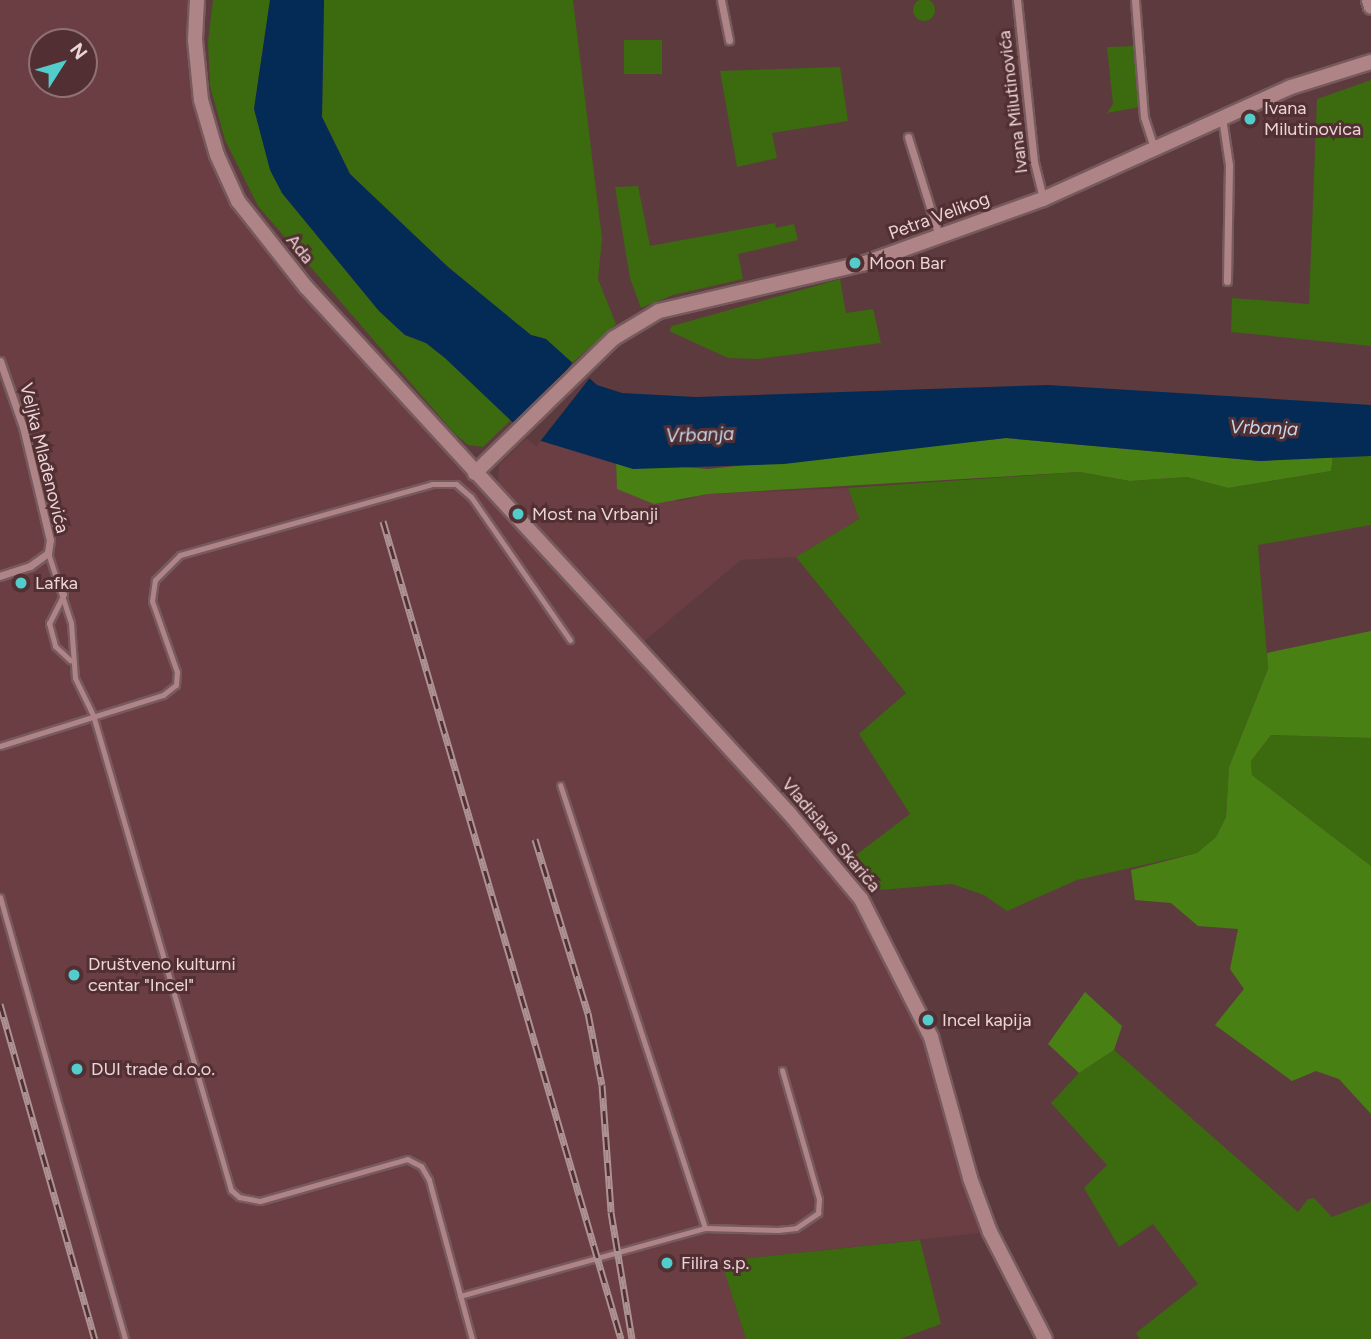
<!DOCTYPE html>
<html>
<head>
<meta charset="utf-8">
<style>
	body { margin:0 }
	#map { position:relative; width:1371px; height:1339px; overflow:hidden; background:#5d3a3d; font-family:Figtree,sans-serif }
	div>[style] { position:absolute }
	.built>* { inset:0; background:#6a3e43 }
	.green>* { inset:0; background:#3b6a0f; transform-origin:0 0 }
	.round { border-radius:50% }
	.forest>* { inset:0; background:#498014 }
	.water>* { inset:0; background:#032b56 }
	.pier>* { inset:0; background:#5d3a3d; transform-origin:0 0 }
	.roads { filter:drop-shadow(2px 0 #775a5d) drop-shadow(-2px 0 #775a5d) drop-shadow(0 2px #775a5d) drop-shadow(0 -2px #775a5d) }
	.lane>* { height:5px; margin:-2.5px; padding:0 2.5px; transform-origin:2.5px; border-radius:2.5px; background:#ae8487 }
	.street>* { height:7px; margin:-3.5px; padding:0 3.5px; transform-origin:3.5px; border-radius:3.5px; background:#ae8487 }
	.secondary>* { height:14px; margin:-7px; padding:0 7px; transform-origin:7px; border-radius:7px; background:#ae8487 }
	.rail>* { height:7px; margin-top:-3.5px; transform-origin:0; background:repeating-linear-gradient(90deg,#522f32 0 13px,#ad9293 0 26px); box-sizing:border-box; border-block:2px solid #ad9293 }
	.dots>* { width:19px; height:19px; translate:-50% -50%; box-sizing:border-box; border:4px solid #522f32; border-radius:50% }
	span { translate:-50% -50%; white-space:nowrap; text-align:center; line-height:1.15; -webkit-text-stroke:6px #522f32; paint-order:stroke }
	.street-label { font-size:18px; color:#ebd5d6 }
	.poi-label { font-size:18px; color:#ebd5d6 }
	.left { translate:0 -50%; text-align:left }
	.water-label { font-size:19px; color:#c5d6eb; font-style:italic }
	.north { position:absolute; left:28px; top:28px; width:70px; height:70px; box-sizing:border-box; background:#522f32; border:2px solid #8f7174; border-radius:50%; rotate:53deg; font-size:19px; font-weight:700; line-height:28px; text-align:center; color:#ebd5d6 }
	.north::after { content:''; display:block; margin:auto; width:24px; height:32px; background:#53cdcb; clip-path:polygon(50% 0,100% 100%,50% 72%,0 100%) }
</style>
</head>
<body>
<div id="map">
	<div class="built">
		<i style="clip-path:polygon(evenodd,0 0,197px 0,201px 100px,238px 201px,851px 886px,931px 1037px,990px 1232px,722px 1261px,746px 1339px,0 1339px,0 0,42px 42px,84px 42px,84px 84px,42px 84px,42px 42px)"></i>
		<i style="clip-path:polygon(528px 437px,616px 461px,617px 489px,680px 501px,708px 494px,848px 488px,859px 519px,796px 557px,741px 560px,642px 643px,498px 484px,499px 465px)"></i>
	</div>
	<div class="green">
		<i class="round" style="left:913px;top:-1px;width:22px;height:22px"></i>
		<i style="clip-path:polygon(213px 0,270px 0,254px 109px,282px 193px,379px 311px,405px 335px,426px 343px,445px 358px,511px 420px,483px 447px,468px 445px,453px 432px,258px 206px,225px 140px,210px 86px,208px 42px)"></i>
		<i style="clip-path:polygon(324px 0,573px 0,602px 239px,598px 279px,616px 324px,570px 365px,546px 339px,531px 335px,505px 315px,405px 230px,350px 174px,322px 117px)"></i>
		<i style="left:624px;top:40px;width:38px;height:34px"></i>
		<i style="clip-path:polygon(1134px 46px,1140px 107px,1107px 113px,1113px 104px,1107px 47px)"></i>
		<i style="clip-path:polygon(840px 67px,848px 121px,772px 133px,777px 158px,737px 167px,720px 71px)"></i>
		<i style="clip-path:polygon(1371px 80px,1371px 346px,1231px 332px,1232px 298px,1309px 304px,1317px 99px)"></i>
		<i style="clip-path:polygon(638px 186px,650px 246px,775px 223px,776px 228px,794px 224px,798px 240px,738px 254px,743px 279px,673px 295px,641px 308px,630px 278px,615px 187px)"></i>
		<i style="clip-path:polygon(840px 279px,846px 313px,873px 309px,881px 343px,759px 359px,728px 358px,669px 331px,672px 326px)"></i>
		<i style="clip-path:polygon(1333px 456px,1371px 456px,1371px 525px,1258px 545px,1268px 669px,1229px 767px,1226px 817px,1216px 837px,1197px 853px,1077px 880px,1007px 911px,984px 895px,952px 884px,880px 890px,872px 877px,848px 861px,910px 814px,859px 734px,906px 693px,796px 557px,859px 519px,848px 488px,1080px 472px,1130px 481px,1187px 477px,1228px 488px,1331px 471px)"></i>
		<i style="clip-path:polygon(1271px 735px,1371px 738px,1371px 866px,1252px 775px,1251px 761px)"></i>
		<i style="clip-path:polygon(1114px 1050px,1298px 1212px,1308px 1199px,1314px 1198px,1332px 1217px,1371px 1202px,1371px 1339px,1140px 1339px,1136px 1333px,1198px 1284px,1153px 1224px,1119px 1247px,1084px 1188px,1107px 1165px,1051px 1103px,1079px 1073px)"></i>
		<i style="clip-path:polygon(920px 1240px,941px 1324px,900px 1339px,746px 1339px,721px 1261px)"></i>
	</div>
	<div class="forest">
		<i style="clip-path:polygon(1006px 438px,1260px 461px,1333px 456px,1331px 471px,1228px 488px,1187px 477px,1130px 481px,1080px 472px,708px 494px,654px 504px,617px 489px,616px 461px,633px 469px,658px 465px,708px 469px)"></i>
		<i style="clip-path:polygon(1371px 631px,1371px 738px,1271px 735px,1251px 761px,1252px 775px,1371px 866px,1371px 1114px,1339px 1079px,1316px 1071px,1292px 1081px,1215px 1025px,1244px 989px,1230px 969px,1238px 929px,1198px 926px,1171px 903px,1135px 900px,1131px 870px,1197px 853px,1216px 837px,1226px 817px,1229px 767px,1268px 669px,1267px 653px)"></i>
		<i style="clip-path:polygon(1085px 992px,1122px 1026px,1114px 1050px,1079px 1073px,1048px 1044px)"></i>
	</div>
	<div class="water">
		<i style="clip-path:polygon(270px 0,324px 0,322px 117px,350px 174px,448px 267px,531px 335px,546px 339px,597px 385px,622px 393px,696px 397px,1048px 385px,1371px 405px,1371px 456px,1260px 461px,1006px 438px,784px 464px,633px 469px,528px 437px,445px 358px,426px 343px,405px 335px,379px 311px,282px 193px,270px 170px,254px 109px)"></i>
	</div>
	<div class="pier">
		<i style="left:573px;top:362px;width:23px;height:89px;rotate:38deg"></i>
	</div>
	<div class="roads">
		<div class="lane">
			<i style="left:48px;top:553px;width:74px;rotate:71.8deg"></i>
			<i style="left:71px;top:623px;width:55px;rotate:85.8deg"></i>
			<i style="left:75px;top:678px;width:41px;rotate:64.1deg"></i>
			<i style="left:93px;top:715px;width:495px;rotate:73.8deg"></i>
			<i style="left:231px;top:1190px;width:11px;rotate:41deg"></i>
			<i style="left:239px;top:1197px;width:21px;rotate:11deg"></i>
			<i style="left:260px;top:1201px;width:153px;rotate:-15.9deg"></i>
			<i style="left:407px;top:1159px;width:16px;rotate:27deg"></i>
			<i style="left:421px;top:1166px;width:16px;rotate:60deg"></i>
			<i style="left:429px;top:1180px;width:165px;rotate:74.9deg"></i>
			<i style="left:64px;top:594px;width:33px;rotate:117deg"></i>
			<i style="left:49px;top:623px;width:24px;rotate:75deg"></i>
			<i style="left:55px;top:646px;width:21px;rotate:43deg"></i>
			<i style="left:0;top:746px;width:171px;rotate:-17.4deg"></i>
			<i style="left:163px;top:695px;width:16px;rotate:-38deg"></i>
			<i style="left:176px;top:685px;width:13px;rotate:-86deg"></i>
			<i style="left:177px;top:672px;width:75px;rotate:-109.4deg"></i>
			<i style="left:152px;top:601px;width:21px;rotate:-82deg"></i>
			<i style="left:155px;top:580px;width:35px;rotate:-45deg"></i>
			<i style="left:180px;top:555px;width:262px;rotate:-15.7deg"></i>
			<i style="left:432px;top:484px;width:24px"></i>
			<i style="left:456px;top:484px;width:20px;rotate:41deg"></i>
			<i style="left:471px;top:497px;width:174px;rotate:55.3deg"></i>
			<i style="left:0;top:897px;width:459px;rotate:74.2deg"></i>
			<i style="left:705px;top:1228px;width:73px;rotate:1.6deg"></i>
			<i style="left:778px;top:1230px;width:18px;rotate:-6deg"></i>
			<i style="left:796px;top:1228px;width:27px;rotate:-34deg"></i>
			<i style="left:818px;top:1213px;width:14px;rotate:-86deg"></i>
			<i style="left:819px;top:1199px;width:134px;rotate:-106deg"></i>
			<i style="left:460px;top:1296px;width:254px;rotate:-15.5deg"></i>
			<i style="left:705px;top:1228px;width:466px;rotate:-108.1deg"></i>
		</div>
		<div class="street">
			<i style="left:721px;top:0;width:41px;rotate:78.7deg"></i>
			<i style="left:1017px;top:0;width:163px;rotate:84deg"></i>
			<i style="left:1034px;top:162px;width:38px;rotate:76deg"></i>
			<i style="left:1135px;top:0;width:117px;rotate:85.6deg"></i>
			<i style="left:1144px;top:117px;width:36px;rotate:72deg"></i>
			<i style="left:1222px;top:118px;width:48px;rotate:81.5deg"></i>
			<i style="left:1229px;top:165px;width:116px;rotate:91deg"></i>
			<i style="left:908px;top:137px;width:104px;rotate:72.6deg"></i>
			<i style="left:0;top:361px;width:70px;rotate:70.8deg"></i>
			<i style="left:23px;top:427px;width:116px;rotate:76.6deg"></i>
			<i style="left:50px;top:540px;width:13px;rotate:99deg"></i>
			<i style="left:48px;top:553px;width:22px;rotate:144deg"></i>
			<i style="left:30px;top:566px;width:32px;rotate:162deg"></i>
		</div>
		<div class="secondary">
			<i style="left:197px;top:0;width:40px;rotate:92.9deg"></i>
			<i style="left:195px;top:40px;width:60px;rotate:84.3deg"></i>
			<i style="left:201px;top:100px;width:57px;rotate:73.8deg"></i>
			<i style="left:217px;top:155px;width:51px;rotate:65.5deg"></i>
			<i style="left:238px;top:201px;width:110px;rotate:51.7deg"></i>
			<i style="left:306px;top:287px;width:714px;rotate:47.44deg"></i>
			<i style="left:789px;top:813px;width:112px;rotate:50.1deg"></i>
			<i style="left:861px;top:899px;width:155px;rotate:63.1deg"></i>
			<i style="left:931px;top:1037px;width:146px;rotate:74.5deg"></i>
			<i style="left:970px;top:1178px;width:58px;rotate:69.7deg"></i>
			<i style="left:990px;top:1232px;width:120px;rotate:62.8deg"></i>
			<i style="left:1369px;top:0;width:7px;rotate:74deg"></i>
			<i style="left:475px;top:473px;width:194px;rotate:-44.2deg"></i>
			<i style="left:614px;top:338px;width:52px;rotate:-31deg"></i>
			<i style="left:659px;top:311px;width:212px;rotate:-13.1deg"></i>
			<i style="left:865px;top:263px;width:189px;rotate:-19.8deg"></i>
			<i style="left:1043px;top:199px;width:272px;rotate:-24.3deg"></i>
			<i style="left:1291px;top:87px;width:84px;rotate:-17.4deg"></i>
		</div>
	</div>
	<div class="rail">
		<i style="left:383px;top:521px;width:852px;rotate:73.78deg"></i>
		<i style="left:535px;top:839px;width:182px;rotate:73.1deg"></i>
		<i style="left:588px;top:1013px;width:73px;rotate:79deg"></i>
		<i style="left:602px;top:1085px;width:127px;rotate:85.9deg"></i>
		<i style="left:611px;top:1212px;width:129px;rotate:80.6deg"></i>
		<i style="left:0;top:1004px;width:348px;rotate:74.2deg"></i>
	</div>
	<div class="dots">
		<i style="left:1250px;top:119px;background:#53cdcb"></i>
		<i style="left:855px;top:263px;background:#53cdcb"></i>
		<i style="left:518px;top:514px;background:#53cdcb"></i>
		<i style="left:21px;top:583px;background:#53cdcb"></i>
		<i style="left:74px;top:975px;background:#53cdcb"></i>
		<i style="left:928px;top:1020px;background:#53cdcb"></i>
		<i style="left:77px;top:1069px;background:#53cdcb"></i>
		<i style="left:667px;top:1263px;background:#53cdcb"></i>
	</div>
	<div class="street-label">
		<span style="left:1013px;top:102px;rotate:-97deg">Ivana Milutinovića</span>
		<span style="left:939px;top:216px;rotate:-20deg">Petra Velikog</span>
		<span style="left:300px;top:249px;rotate:51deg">Ada</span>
		<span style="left:44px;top:458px;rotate:76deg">Veljka Mlađenovića</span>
		<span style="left:831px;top:835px;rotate:50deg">Vladislava Skarića</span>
	</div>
	<div class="poi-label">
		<span class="left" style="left:1264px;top:119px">Ivana<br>Milutinovica</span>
		<span class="left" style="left:869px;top:263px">Moon Bar</span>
		<span class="left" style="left:532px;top:514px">Most na Vrbanji</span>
		<span class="left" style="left:35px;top:583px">Lafka</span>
		<span class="left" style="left:88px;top:975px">Društveno kulturni<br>centar "Incel"</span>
		<span class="left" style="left:942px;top:1020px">Incel kapija</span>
		<span class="left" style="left:91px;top:1069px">DUI trade d.o.o.</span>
		<span class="left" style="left:681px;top:1263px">Filira s.p.</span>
	</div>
	<div class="water-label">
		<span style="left:1264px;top:428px;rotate:2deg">Vrbanja</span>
		<span style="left:700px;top:435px;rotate:-2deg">Vrbanja</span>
	</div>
	<div class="north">N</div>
</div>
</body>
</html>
